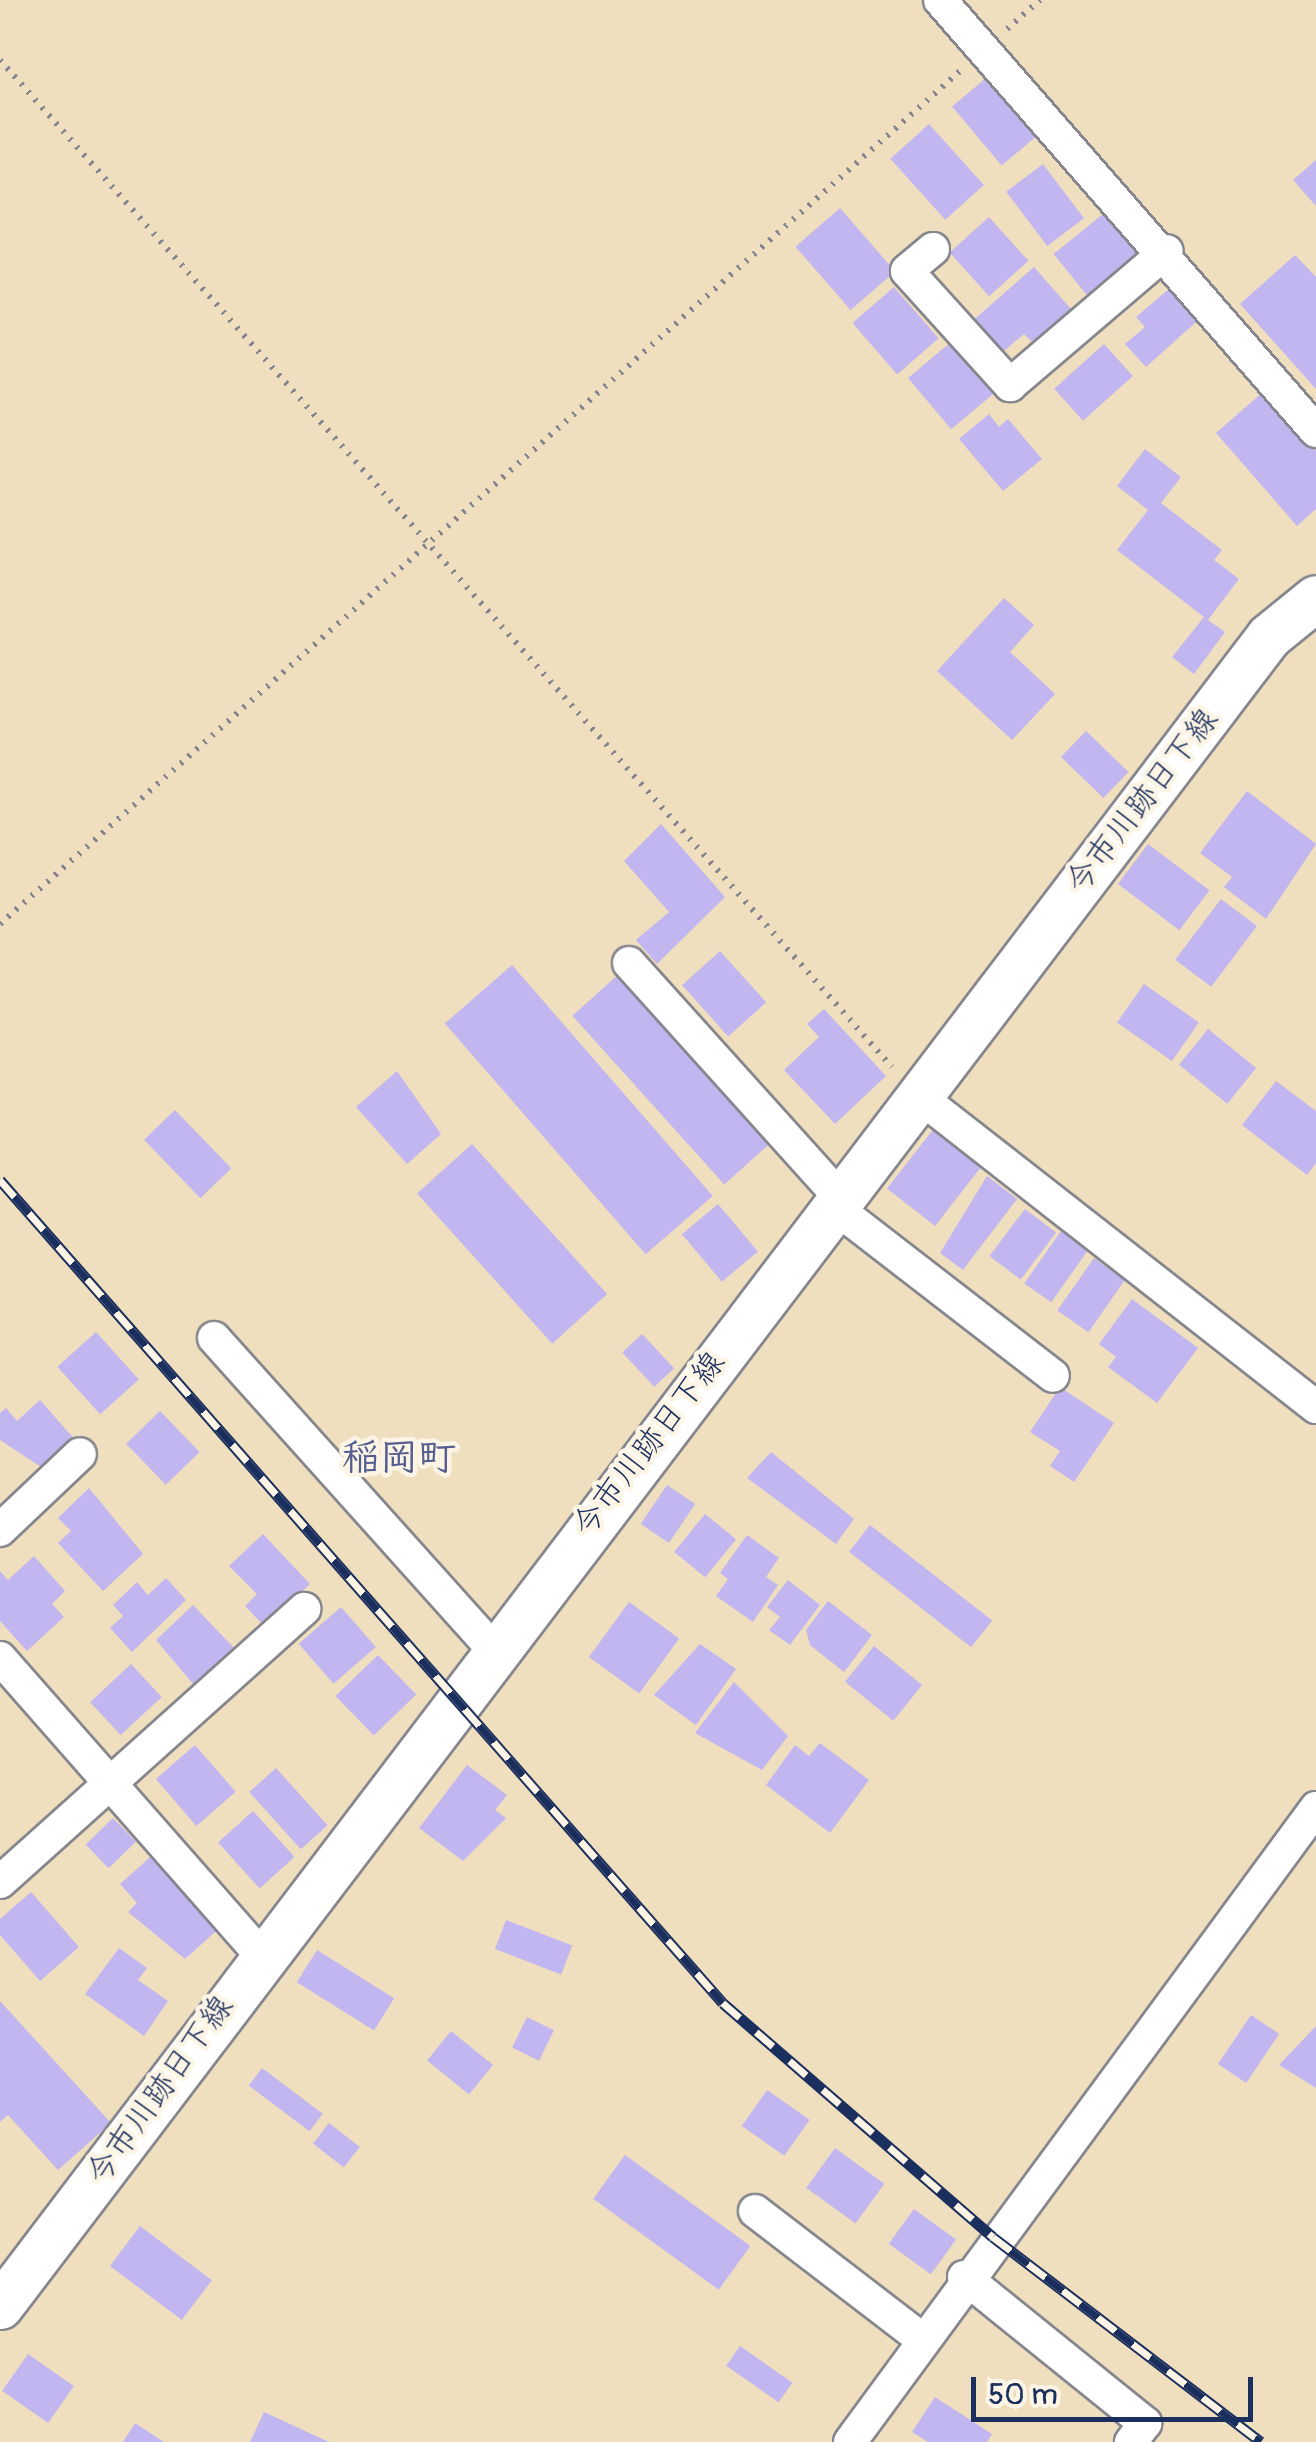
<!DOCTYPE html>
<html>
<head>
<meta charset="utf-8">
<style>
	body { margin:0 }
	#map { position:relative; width:1316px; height:2442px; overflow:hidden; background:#f0dfbe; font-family:Pangolin,"Klee One",sans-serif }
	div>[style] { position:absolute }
	.building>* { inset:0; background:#c1b6ef; transform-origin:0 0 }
	.path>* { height:6px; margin-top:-3px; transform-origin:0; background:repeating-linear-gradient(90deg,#86878e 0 2.5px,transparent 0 10.5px) }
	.roads { filter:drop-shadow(2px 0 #86878e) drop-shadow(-2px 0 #86878e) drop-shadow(0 2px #86878e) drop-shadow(0 -2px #86878e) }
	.street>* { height:32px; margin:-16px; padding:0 16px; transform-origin:16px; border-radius:16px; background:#fff }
	.secondary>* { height:45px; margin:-22.5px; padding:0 22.5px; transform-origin:22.5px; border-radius:22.5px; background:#fff }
	.rail>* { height:11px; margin-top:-5.5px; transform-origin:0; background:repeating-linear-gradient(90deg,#fcf5e5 0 22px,#1b2f5e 0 44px); box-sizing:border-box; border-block:2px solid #1b2f5e }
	span { translate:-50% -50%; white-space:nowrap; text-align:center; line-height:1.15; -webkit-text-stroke:9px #fcf5e5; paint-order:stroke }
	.street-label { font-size:32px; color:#1b2f5e }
	.quarter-label { font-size:38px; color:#555e91; font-weight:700 }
	.scale { position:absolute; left:971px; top:2377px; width:282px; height:45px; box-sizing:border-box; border:5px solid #1b2f5e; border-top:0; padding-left:12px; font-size:30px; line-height:35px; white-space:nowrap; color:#1b2f5e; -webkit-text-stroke:8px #fcf5e5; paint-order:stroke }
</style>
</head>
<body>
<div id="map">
	<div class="building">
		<i style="left:992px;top:73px;width:77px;height:52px;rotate:50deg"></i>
		<i style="left:929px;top:124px;width:82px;height:52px;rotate:48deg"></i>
		<i style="clip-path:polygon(1316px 160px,1316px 206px,1293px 180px)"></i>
		<i style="left:1043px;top:164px;width:68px;height:46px;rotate:53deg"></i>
		<i style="left:840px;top:208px;width:84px;height:59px;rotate:49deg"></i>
		<i style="left:1108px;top:210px;width:54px;height:70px;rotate:51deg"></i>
		<i style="left:989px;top:217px;width:59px;height:53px;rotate:48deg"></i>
		<i style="clip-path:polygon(1295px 255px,1316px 277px,1316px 389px,1240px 304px)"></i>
		<i style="clip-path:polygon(1034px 267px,1071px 309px,1033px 343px,1024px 334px,998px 356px,969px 324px)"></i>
		<i style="clip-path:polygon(1177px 282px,1205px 314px,1146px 367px,1125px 344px,1145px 327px,1136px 317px)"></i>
		<i style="left:894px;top:287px;width:68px;height:55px;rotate:49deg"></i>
		<i style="left:951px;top:342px;width:67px;height:56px;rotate:50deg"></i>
		<i style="left:1104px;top:344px;width:43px;height:67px;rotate:48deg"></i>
		<i style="clip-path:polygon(1264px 391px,1316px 451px,1316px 509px,1297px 526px,1216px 433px)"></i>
		<i style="clip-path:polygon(989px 414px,999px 427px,1008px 419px,1042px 459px,1003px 491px,959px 439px)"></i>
		<i style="clip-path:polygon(1145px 449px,1181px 477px,1161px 503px,1222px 550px,1214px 560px,1239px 579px,1208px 620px,1225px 632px,1194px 674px,1172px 657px,1204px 617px,1117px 550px,1148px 510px,1117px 486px)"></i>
		<i style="clip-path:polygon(1004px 598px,1034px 625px,1010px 652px,1055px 694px,1012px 740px,937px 671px)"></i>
		<i style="left:1086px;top:731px;width:59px;height:36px;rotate:44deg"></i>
		<i style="clip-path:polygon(1247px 791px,1316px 844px,1266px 919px,1224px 887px,1232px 877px,1200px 853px)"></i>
		<i style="clip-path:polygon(661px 824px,725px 897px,657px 964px,636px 940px,669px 912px,624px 861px)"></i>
		<i style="left:1148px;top:844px;width:77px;height:50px;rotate:37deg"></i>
		<i style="left:1221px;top:899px;width:45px;height:76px;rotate:37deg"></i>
		<i style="left:720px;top:951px;width:69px;height:51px;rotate:48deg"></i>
		<i style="left:512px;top:965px;width:306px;height:89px;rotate:49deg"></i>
		<i style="left:620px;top:973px;width:227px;height:64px;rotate:48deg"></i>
		<i style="left:1144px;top:984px;width:67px;height:47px;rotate:35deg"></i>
		<i style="clip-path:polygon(824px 1009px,886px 1076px,835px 1124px,784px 1070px,819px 1037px,807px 1024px)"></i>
		<i style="left:1208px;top:1029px;width:62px;height:46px;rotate:39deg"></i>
		<i style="clip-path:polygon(397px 1071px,441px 1134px,407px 1164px,356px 1107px)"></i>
		<i style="clip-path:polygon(1276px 1081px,1316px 1111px,1316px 1163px,1307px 1175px,1242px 1125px)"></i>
		<i style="left:175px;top:1110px;width:81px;height:43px;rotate:46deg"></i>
		<i style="left:935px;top:1127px;width:61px;height:78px;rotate:38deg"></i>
		<i style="left:472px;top:1144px;width:202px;height:74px;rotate:48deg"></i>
		<i style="clip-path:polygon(987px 1176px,1017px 1199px,963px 1270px,940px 1253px)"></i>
		<i style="left:718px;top:1204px;width:62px;height:47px;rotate:50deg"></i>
		<i style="left:1025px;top:1209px;width:39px;height:59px;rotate:37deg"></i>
		<i style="left:1061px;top:1231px;width:33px;height:64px;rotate:35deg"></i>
		<i style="left:1094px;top:1258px;width:38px;height:64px;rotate:35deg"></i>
		<i style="clip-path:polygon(1132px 1299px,1198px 1348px,1157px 1403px,1108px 1367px,1116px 1357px,1099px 1344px)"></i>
		<i style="left:96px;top:1332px;width:64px;height:52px;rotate:48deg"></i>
		<i style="left:642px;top:1334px;width:47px;height:27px;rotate:47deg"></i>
		<i style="clip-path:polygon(1060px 1387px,1114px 1423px,1074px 1482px,1050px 1466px,1060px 1451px,1030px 1432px)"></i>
		<i style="clip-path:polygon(40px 1400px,76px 1441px,44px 1469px,0 1440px,0 1413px,6px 1408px,17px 1421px)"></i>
		<i style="left:160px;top:1411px;width:57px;height:47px;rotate:46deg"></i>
		<i style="clip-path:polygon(771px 1452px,854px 1519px,836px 1544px,747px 1478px)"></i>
		<i style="left:667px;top:1485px;width:34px;height:47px;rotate:34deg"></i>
		<i style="clip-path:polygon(89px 1488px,143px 1554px,103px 1591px,58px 1543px,71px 1531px,58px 1518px)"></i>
		<i style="left:705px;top:1514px;width:40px;height:49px;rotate:39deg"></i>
		<i style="left:870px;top:1525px;width:155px;height:34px;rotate:38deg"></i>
		<i style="clip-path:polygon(263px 1534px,310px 1584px,265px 1627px,245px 1606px,257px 1594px,229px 1566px)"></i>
		<i style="clip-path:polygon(747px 1535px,779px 1558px,766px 1577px,778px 1585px,753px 1622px,716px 1596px,728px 1579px,720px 1573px)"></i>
		<i style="clip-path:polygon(34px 1556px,65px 1591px,52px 1604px,64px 1617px,27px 1651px,0 1621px,0 1571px,8px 1580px)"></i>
		<i style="clip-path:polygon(166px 1578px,186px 1600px,132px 1652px,110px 1628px,123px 1616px,113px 1605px,137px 1582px,148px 1595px)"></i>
		<i style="clip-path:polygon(788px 1580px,820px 1605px,790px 1645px,769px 1630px,780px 1617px,767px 1607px)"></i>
		<i style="clip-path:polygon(828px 1601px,872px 1635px,844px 1672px,810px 1645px,806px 1630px)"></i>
		<i style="left:629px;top:1602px;width:62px;height:68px;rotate:36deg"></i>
		<i style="clip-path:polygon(193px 1605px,235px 1649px,199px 1691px,156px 1640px)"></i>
		<i style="left:341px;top:1607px;width:53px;height:56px;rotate:49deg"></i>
		<i style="clip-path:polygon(700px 1644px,736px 1669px,696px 1725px,654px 1695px)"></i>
		<i style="left:874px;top:1646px;width:62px;height:46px;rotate:39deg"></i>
		<i style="left:378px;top:1655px;width:55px;height:59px;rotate:46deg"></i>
		<i style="left:131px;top:1664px;width:45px;height:56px;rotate:47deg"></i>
		<i style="clip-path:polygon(734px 1682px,788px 1736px,762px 1770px,695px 1733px)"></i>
		<i style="clip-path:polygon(820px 1743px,869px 1780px,830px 1833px,766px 1785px,795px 1745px,809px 1756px)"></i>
		<i style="left:195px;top:1745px;width:62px;height:52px;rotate:49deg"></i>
		<i style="clip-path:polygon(467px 1765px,507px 1795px,495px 1810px,506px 1818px,463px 1861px,419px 1828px)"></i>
		<i style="left:276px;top:1768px;width:77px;height:36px;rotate:48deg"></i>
		<i style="left:253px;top:1811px;width:62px;height:47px;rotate:48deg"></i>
		<i style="left:113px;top:1818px;width:33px;height:38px;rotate:46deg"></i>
		<i style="clip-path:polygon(157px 1851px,224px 1924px,185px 1959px,128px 1912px,137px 1903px,120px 1884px)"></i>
		<i style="clip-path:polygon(31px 1892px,79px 1947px,40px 1981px,0 1935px,0 1919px)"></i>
		<i style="left:506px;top:1920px;width:71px;height:31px;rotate:21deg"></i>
		<i style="clip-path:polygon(119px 1948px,147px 1968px,138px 1980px,168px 2001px,144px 2036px,85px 1994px)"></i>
		<i style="left:317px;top:1950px;width:91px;height:38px;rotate:32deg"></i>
		<i style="clip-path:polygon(0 2001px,111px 2123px,58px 2170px,8px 2115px,0 2122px)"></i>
		<i style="left:1251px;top:2015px;width:34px;height:59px;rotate:34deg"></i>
		<i style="left:527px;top:2017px;width:30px;height:34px;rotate:26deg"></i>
		<i style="clip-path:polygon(1316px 2026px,1316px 2088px,1279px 2065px)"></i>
		<i style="left:451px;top:2031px;width:54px;height:38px;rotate:39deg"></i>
		<i style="left:262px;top:2068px;width:76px;height:22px;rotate:37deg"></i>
		<i style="left:767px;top:2090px;width:52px;height:44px;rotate:35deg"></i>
		<i style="left:329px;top:2123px;width:39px;height:26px;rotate:38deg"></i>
		<i style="left:835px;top:2148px;width:61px;height:49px;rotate:36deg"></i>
		<i style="left:625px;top:2155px;width:155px;height:54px;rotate:36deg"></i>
		<i style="left:914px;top:2209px;width:52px;height:43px;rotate:36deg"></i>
		<i style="left:140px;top:2226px;width:90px;height:50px;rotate:37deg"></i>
		<i style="left:740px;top:2346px;width:64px;height:24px;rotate:35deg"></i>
		<i style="left:28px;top:2354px;width:56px;height:45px;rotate:35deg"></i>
		<i style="clip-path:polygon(935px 2397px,992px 2434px,987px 2442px,928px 2442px,912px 2432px)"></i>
		<i style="clip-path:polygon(264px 2412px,329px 2442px,250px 2442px)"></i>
		<i style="clip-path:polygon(135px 2423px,164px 2442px,123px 2442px)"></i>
	</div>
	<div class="path">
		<i style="left:1007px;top:29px;width:44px;rotate:-41.3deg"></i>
		<i style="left:0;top:60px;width:1345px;rotate:48.47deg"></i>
		<i style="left:0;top:924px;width:1284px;rotate:-41.62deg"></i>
	</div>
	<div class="roads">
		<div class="street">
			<i style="left:940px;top:0;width:572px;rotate:48.9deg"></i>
			<i style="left:933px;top:249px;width:34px;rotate:140deg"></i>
			<i style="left:907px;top:271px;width:154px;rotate:47.9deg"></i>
			<i style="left:1010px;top:385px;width:206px;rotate:-40.5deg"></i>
			<i style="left:629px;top:963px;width:314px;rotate:48deg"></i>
			<i style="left:916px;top:1094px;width:508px;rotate:38.04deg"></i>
			<i style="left:832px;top:1205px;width:279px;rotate:37.7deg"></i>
			<i style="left:214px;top:1338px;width:416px;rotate:48.1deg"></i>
			<i style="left:0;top:1530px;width:110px;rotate:-43.5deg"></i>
			<i style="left:0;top:1658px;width:394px;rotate:48.7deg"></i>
			<i style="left:0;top:1882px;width:409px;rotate:-41.9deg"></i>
			<i style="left:755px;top:2211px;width:210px;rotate:37.5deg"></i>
			<i style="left:964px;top:2277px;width:233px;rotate:38.9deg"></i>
			<i style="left:1145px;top:2423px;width:24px;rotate:126deg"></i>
			<i style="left:850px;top:2442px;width:787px;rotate:-53.68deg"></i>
		</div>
		<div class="secondary">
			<i style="left:0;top:2306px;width:2097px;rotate:-52.77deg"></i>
			<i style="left:1269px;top:636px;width:60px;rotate:-39deg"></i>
		</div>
	</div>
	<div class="rail">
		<i style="left:0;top:1180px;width:1095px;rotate:48.7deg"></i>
		<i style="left:723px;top:2003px;width:357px;rotate:40.9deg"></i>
		<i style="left:993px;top:2237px;width:337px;rotate:37.4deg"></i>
	</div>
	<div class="street-label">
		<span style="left:1142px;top:801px;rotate:-52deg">今市川跡日下線</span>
		<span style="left:649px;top:1444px;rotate:-52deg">今市川跡日下線</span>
		<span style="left:160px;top:2090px;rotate:-54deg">今市川跡日下線</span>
	</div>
	<div class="quarter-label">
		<span style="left:399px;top:1459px">稲岡町</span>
	</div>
	<div class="scale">50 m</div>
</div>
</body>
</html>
